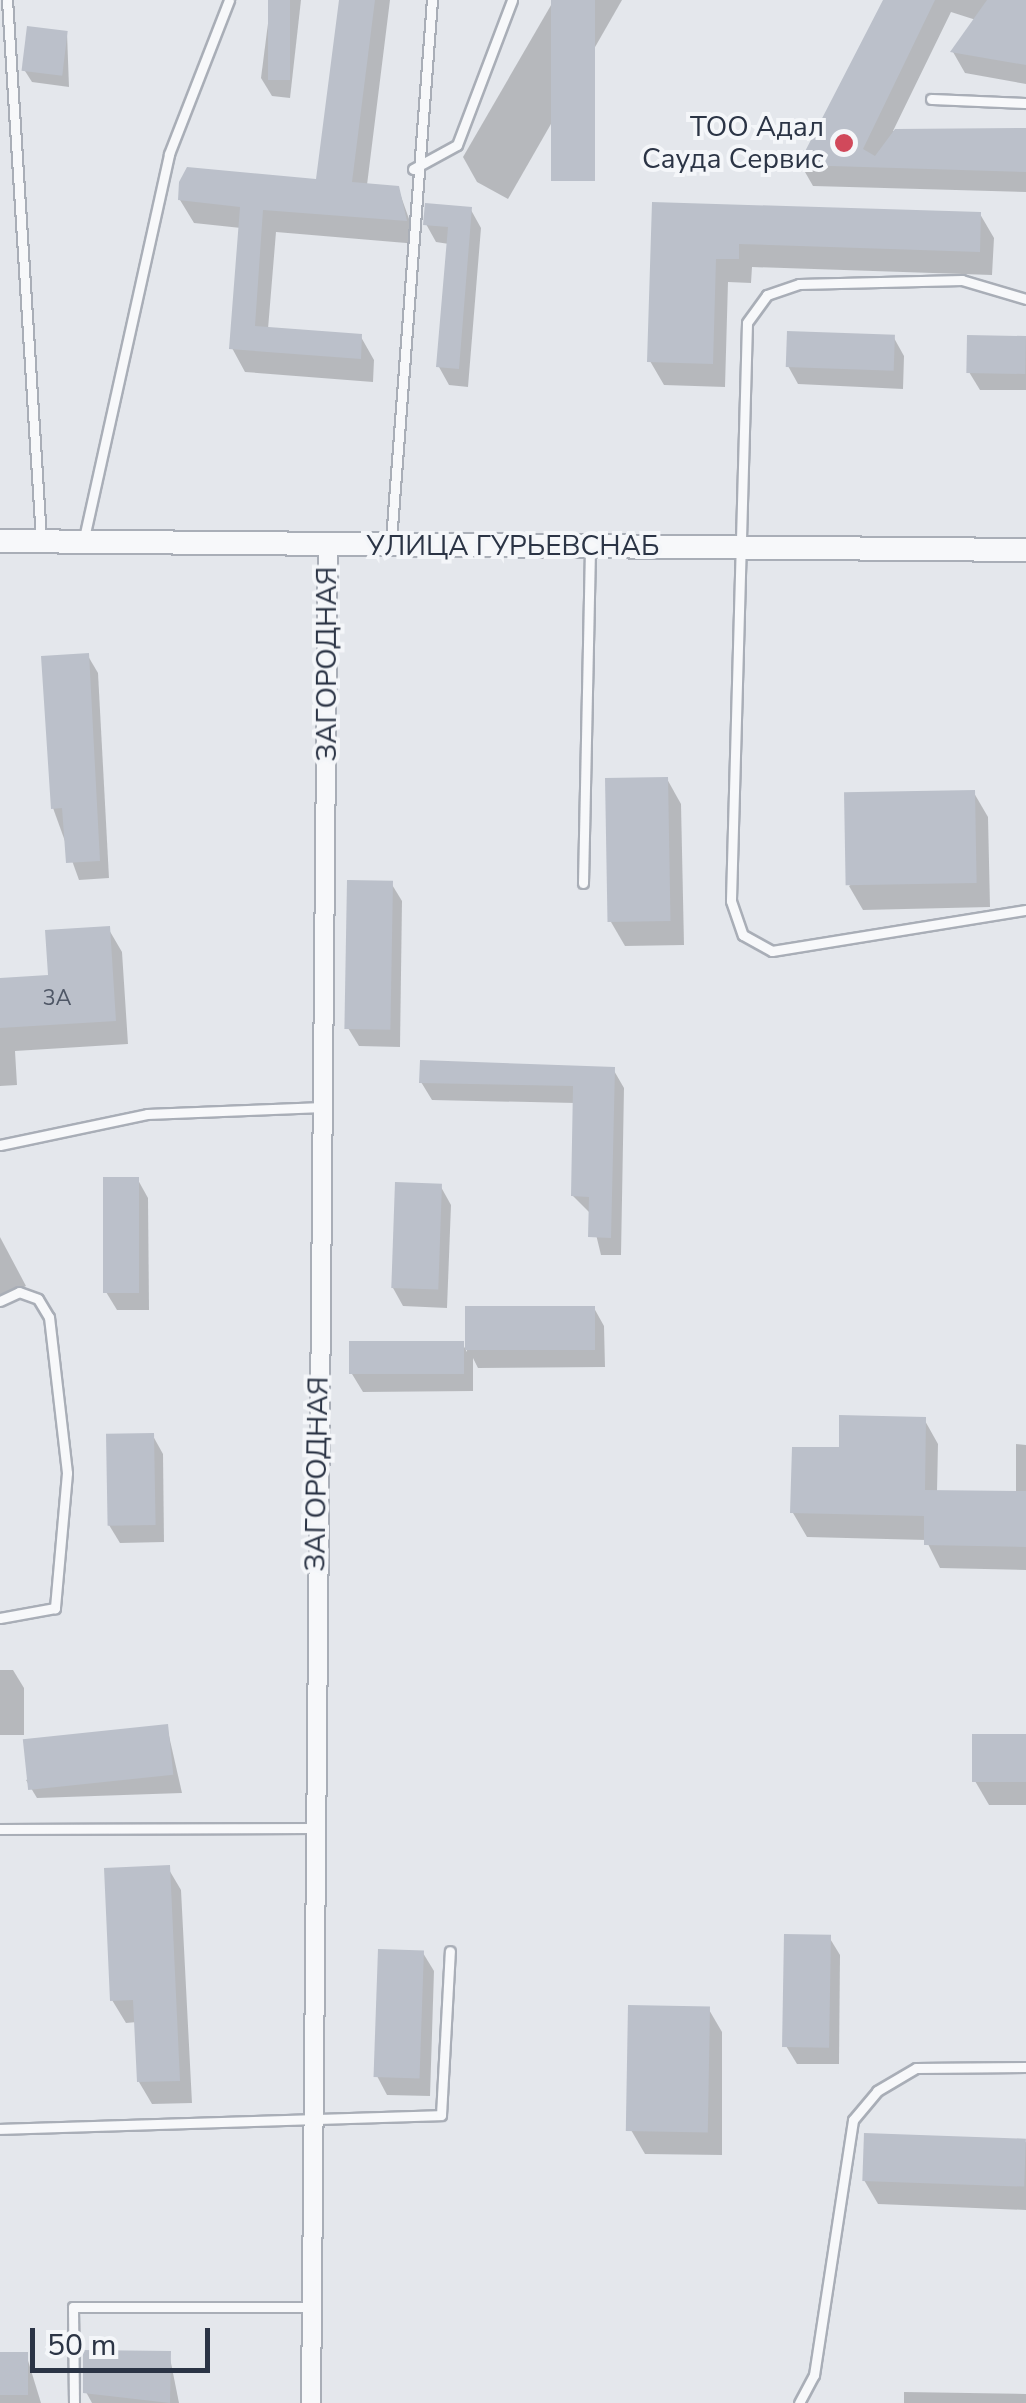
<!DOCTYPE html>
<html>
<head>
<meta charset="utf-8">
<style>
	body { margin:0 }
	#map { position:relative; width:1026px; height:2403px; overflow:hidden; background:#e4e7ec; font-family:"Nunito Sans",sans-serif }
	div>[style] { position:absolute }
	.shadow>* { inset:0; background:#0003 }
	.building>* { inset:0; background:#bbc0ca; transform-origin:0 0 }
	.roads { filter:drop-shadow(2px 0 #a9aeb7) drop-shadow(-2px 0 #a9aeb7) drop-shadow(0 2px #a9aeb7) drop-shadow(0 -2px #a9aeb7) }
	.service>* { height:9px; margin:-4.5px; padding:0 4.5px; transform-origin:4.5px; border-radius:4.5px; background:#f7f8fa }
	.minor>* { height:18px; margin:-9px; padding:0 9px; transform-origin:9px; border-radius:9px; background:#f7f8fa }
	.tertiary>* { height:22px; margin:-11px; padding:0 11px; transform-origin:11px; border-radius:11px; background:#f7f8fa }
	.dots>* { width:28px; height:28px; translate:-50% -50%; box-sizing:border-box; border:5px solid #f4f6f9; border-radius:50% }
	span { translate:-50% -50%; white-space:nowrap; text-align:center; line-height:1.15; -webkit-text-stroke:8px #f4f6f9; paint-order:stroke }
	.number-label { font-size:22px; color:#4f5766 }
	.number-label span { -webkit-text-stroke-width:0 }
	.poi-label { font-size:28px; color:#2b3445 }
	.right { translate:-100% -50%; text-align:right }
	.street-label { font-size:28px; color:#2b3445 }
	.scale { position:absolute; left:30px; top:2328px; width:180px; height:45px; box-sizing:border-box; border:5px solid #2b3445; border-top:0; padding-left:12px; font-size:30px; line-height:35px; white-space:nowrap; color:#2b3445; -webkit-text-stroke:8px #f4f6f9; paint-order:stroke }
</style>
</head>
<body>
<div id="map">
	<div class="shadow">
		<i style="clip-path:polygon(271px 0,301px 0,290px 98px,272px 96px,261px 78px)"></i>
		<i style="clip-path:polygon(341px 0,390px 0,367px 185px,398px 188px,418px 244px,276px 232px,268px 329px,361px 337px,374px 360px,373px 382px,245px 372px,232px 348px,241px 228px,194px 223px,180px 200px,319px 182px)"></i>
		<i style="clip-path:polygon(554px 0,622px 0,508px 199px,477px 182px,463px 157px)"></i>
		<i style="clip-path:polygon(884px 0,1026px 0,1026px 84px,965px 73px,953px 52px,976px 20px,951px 12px,893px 131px,1026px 131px,1026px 192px,813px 186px,801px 165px)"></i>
		<i style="clip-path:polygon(67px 33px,69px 87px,32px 82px,25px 71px)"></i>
		<i style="clip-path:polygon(654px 205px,980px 214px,994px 238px,992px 275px,752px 267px,751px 283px,728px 282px,725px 387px,664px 385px,650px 361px)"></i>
		<i style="clip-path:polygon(471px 210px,481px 228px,468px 387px,449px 385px,439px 367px,449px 244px,436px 242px,426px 224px)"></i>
		<i style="clip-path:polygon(894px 338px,904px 356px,903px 389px,798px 384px,788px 366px)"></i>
		<i style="clip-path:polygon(1026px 338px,1026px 390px,980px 390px,969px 372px)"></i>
		<i style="clip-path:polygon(88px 656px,98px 673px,109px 878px,79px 880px,53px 808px)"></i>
		<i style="clip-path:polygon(667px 779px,681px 804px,684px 945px,625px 946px,611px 922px)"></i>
		<i style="clip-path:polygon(974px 793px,988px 817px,990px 907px,863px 910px,849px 886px)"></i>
		<i style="clip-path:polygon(391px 883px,402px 901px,400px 1047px,359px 1046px,348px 1028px)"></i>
		<i style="clip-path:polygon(108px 928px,122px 952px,128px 1044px,15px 1051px,17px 1085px,0 1086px,0 981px,51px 978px)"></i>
		<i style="clip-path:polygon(613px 1069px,624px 1088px,621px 1255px,601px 1255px,591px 1214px,573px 1196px,575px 1103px,432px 1100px,421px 1082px)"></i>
		<i style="clip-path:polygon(138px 1180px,148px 1198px,149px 1310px,117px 1310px,106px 1292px)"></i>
		<i style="clip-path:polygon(441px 1187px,451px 1205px,447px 1308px,403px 1306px,393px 1288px)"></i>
		<i style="clip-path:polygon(0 1237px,26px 1286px,0 1299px)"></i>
		<i style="clip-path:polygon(467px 1308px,594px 1308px,604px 1326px,605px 1367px,478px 1368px,473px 1358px,473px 1391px,363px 1392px,352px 1374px,462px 1343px,467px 1352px)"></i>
		<i style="clip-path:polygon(924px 1419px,938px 1444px,937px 1492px,1016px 1494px,1016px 1444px,1026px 1445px,1026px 1570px,940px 1568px,926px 1540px,807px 1537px,793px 1513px,841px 1450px)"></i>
		<i style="clip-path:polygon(153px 1436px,163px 1454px,164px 1542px,120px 1543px,109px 1525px)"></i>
		<i style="clip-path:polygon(0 1670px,13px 1670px,24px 1688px,24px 1735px,0 1735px)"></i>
		<i style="clip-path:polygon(167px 1727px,182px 1793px,37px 1798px,26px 1780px)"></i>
		<i style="clip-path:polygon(1026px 1737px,1026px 1805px,989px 1805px,975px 1781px)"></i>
		<i style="clip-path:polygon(168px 1868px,181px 1890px,192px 2103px,152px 2104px,139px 2082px,137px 2022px,126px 2023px,112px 2000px)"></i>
		<i style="clip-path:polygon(829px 1937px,840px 1955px,839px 2064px,797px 2064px,786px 2046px)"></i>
		<i style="clip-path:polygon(423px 1953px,434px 1971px,430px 2096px,387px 2095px,377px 2076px)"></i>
		<i style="clip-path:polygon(708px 2008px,722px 2032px,722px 2155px,645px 2154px,631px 2130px)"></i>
		<i style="clip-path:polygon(1026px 2142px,1026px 2210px,878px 2204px,864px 2180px)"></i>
		<i style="clip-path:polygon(169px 2353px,179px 2403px,92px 2403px,86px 2392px)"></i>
		<i style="clip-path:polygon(0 2354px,26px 2354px,41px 2403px,0 2403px)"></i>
		<i style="clip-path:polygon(904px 2392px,1026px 2394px,1026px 2403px,904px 2403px)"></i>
	</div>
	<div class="building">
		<i style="left:268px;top:0;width:22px;height:80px"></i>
		<i style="clip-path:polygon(339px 0,375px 0,352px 182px,399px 186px,407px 221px,263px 210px,255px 326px,362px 334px,361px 359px,229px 349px,240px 207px,178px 200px,179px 182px,187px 167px,316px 179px)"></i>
		<i style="left:551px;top:0;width:44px;height:181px"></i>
		<i style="clip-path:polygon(883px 0,935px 0,863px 149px,875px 156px,895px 129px,1026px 128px,1026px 172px,798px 165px)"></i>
		<i style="clip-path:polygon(987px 0,1026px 0,1026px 65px,950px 52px)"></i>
		<i style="left:27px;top:26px;width:41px;height:45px;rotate:7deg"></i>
		<i style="clip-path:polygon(652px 202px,981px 212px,980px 252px,739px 244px,739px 259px,716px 259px,713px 364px,647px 362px)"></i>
		<i style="clip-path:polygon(425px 203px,472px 207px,459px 369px,436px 367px,448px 227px,423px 225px)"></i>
		<i style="left:787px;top:331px;width:108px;height:36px;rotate:2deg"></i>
		<i style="left:967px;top:335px;width:59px;height:38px;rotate:1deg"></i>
		<i style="clip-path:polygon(89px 653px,100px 861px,66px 863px,62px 808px,51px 809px,41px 656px)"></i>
		<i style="left:668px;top:777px;width:144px;height:63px;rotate:89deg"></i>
		<i style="left:975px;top:790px;width:93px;height:131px;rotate:89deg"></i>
		<i style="left:347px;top:880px;width:46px;height:149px;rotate:1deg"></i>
		<i style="clip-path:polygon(110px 926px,116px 1021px,0 1028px,0 978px,48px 975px,45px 930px)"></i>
		<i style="clip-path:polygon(420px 1060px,615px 1067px,611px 1238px,588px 1237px,589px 1197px,571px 1196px,573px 1086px,419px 1083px)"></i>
		<i style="left:139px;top:1177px;width:116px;height:36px;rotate:90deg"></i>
		<i style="left:395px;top:1182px;width:47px;height:106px;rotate:2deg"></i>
		<i style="left:465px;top:1306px;width:130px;height:44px"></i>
		<i style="left:464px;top:1341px;width:33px;height:115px;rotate:90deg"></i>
		<i style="clip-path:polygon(839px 1415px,926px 1417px,925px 1490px,1026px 1491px,1026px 1547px,924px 1545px,924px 1516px,790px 1513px,792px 1447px,839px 1447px)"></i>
		<i style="left:154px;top:1433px;width:92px;height:48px;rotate:89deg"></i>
		<i style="left:168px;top:1724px;width:51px;height:146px;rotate:84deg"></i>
		<i style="left:972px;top:1734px;width:54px;height:48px"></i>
		<i style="clip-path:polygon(170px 1865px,180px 2081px,137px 2082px,133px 2000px,110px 2001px,104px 1868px)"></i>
		<i style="left:784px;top:1934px;width:47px;height:113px;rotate:1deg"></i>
		<i style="left:378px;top:1949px;width:46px;height:128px;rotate:2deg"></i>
		<i style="left:628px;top:2005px;width:82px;height:126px;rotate:1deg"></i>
		<i style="left:864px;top:2133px;width:162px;height:48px;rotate:2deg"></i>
		<i style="clip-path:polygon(83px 2350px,171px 2351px,170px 2403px,83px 2393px)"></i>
		<i style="left:0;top:2352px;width:28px;height:43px"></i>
	</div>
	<div class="roads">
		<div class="service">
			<i style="left:7px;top:0;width:540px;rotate:86.39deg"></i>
			<i style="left:931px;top:99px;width:95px;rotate:2.4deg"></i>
			<i style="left:413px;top:169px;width:50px;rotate:-28.6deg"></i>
			<i style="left:457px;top:145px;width:155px;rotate:-69.2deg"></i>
			<i style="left:1026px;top:299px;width:67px;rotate:-163.5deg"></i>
			<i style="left:962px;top:280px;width:163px;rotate:178.6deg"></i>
			<i style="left:799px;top:284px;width:34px;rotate:161deg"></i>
			<i style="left:767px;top:295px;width:34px;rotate:126deg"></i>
			<i style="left:747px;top:323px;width:578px;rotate:91.59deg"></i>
			<i style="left:731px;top:901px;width:36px;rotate:71deg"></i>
			<i style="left:743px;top:935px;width:33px;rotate:29deg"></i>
			<i style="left:772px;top:951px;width:257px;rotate:-9.2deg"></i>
			<i style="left:84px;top:538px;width:393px;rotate:-77.5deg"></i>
			<i style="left:169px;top:154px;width:165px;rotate:-68.7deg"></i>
			<i style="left:391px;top:540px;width:542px;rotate:-85.66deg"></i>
			<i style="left:583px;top:883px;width:334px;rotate:-88.8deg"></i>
			<i style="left:0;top:1145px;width:150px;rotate:-11.9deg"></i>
			<i style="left:147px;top:1114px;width:176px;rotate:-2.3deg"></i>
			<i style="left:0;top:1301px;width:21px;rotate:-25deg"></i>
			<i style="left:19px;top:1292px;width:20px;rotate:20deg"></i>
			<i style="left:38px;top:1299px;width:21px;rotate:59deg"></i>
			<i style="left:49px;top:1317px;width:157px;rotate:83.4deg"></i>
			<i style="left:67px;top:1473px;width:136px;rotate:95.1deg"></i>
			<i style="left:55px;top:1608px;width:56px;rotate:169.7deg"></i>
			<i style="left:0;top:1829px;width:311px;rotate:-0.2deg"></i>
			<i style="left:0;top:2129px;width:441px;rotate:-1.8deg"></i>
			<i style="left:441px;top:2115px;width:164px;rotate:-86.9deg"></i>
			<i style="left:74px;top:2403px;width:96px;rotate:-90.6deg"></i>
			<i style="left:73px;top:2307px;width:238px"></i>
			<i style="left:799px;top:2403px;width:32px;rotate:-62deg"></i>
			<i style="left:814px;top:2375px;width:258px;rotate:-81.3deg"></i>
			<i style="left:853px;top:2120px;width:38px;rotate:-50deg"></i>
			<i style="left:877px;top:2091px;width:45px;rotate:-30.5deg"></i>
			<i style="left:916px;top:2068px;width:110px;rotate:-0.5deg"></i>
		</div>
		<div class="minor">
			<i style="left:311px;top:2403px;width:1857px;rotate:-89.48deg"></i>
		</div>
		<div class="tertiary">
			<i style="left:0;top:541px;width:1026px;rotate:0.5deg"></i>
		</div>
	</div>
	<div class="dots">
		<i style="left:844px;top:143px;background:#d1495b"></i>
	</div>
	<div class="number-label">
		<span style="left:57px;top:999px">3А</span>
	</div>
	<div class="poi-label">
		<span class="right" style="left:824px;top:143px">ТОО Адал<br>Сауда Сервис</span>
	</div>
	<div class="street-label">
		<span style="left:513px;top:546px">УЛИЦА ГУРЬЕВСНАБ</span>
		<span style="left:327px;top:664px;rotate:-90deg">ЗАГОРОДНАЯ</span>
		<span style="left:317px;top:1474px;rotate:-89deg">ЗАГОРОДНАЯ</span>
	</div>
	<div class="scale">50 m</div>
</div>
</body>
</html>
